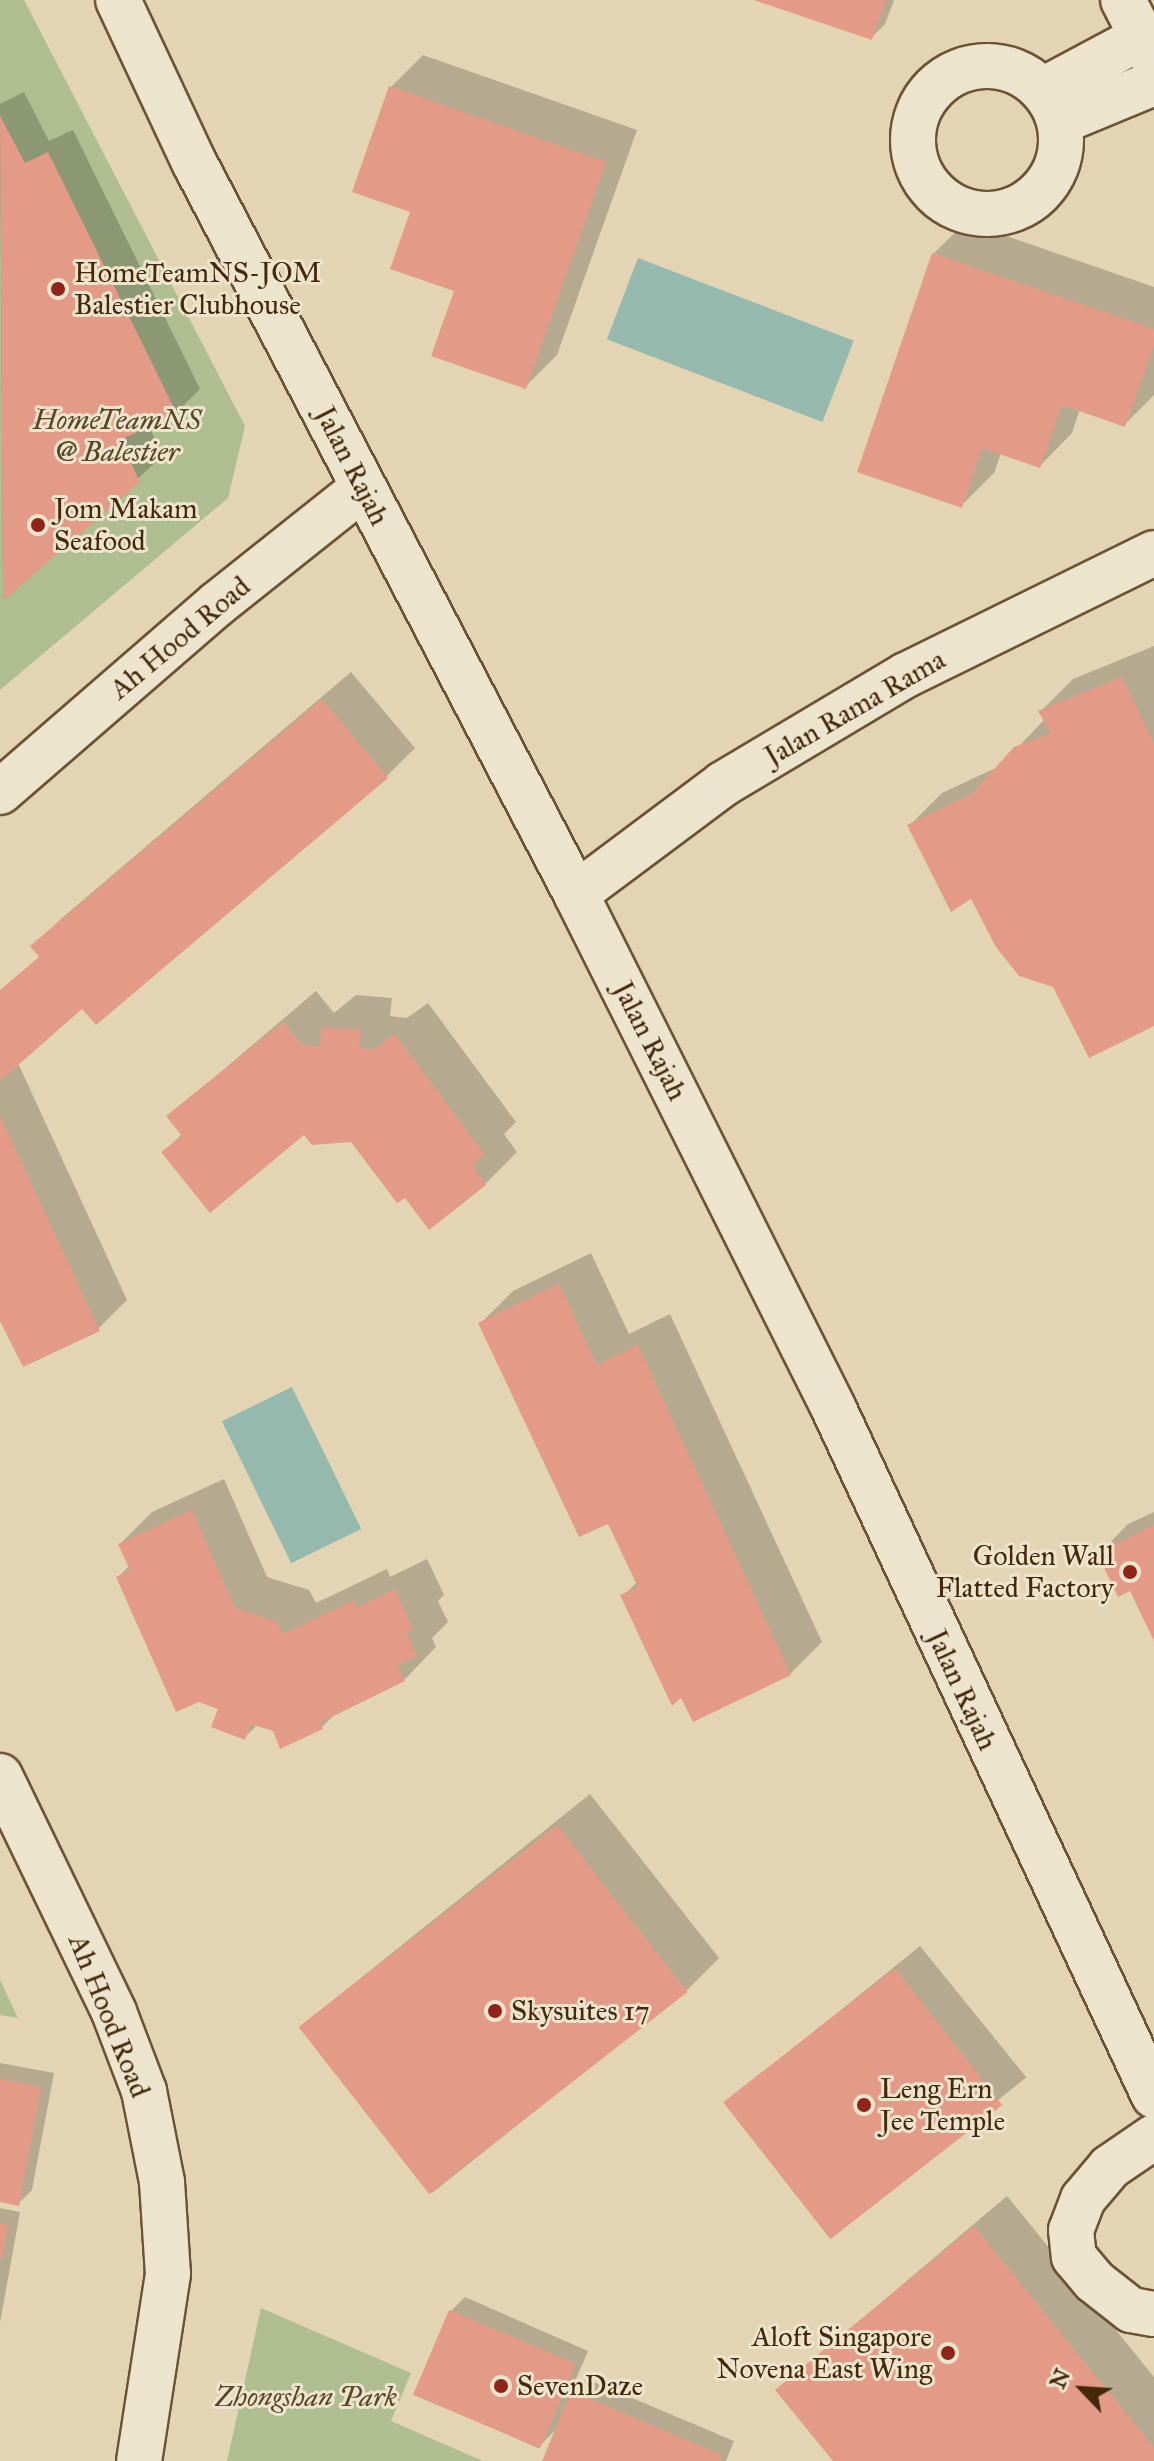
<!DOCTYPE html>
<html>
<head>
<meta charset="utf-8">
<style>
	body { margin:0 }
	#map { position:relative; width:1154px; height:2461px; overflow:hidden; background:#e3d5b3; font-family:"IM FELL Great Primer",serif }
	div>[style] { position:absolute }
	.green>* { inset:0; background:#afbe90 }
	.water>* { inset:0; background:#95b9ad; transform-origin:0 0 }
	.shadow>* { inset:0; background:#0003; transform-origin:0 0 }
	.building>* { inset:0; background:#e39a86; transform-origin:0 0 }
	.roads { filter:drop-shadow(2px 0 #6b5334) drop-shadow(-2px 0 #6b5334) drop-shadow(0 2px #6b5334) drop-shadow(0 -2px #6b5334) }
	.minor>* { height:44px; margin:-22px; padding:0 22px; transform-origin:22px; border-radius:22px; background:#ede4ce }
	.minor>.ring { margin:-22px; padding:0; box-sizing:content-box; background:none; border:44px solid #ede4ce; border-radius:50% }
	.dots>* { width:22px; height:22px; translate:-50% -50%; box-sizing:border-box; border:4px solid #ede4ce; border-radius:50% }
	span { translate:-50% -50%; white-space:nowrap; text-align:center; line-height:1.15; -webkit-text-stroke:6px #ede4ce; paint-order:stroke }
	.poi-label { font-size:28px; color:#43280a }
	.left { translate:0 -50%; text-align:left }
	.right { translate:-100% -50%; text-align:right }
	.park-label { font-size:28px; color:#594625; font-style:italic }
	.street-label { font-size:28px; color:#43280a }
	.north { position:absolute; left:1042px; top:2349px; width:80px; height:80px; -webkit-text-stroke:6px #ede4ce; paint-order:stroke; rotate:295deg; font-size:22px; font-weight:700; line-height:32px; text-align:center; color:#43280a }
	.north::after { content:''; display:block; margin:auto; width:28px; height:36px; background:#43280a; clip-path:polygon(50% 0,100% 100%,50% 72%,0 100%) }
</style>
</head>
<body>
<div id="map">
	<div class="green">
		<i style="clip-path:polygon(0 0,24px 0,245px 426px,228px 498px,0 690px)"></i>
		<i style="clip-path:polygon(0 1980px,18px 2018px,0 2015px)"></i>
		<i style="clip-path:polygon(261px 2308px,411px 2373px,391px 2421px,483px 2461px,227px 2461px)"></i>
	</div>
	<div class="water">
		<i style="left:638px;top:258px;width:231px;height:87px;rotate:21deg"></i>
		<i style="left:292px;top:1387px;width:158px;height:78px;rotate:64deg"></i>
	</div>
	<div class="shadow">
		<i style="clip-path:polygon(759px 0,894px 0,885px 24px,871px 38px)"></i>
		<i style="clip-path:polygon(423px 55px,637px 130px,557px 355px,525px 387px,456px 290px,391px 87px)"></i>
		<i style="clip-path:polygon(24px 92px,49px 141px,73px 130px,200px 389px,176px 413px,148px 425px,163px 456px,3px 598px,0 104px)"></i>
		<i style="clip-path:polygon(966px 222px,1154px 287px,1154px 395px,1124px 425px,1080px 409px,1072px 433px,1040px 466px,1001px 453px,994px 473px,962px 505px,933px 254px)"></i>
		<i style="clip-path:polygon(1154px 646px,1154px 1024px,1054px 986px,910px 825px,942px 793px,1000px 766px,1045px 719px,1041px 711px,1073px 679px)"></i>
		<i style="clip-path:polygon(351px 672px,415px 748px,386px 777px,83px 1006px,18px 1063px,127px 1300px,98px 1329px,0 1319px,0 993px,41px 956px,33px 946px,62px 918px)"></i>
		<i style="clip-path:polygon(316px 991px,334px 1013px,356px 995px,392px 998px,390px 1016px,407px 1018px,428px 1003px,516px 1122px,504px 1134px,517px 1152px,485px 1184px,405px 1195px,352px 1139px,305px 1132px,164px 1152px,183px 1133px,169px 1116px)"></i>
		<i style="clip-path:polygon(591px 1253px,629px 1334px,670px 1314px,822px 1642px,790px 1674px,623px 1596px,638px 1581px,609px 1521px,481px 1323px,513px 1291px)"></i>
		<i style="clip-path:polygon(224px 1479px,267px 1577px,309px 1590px,316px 1603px,387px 1569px,390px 1577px,427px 1559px,444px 1595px,438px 1601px,448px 1622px,432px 1638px,436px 1647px,404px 1680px,337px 1712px,322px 1727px,274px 1730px,258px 1724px,244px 1738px,118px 1577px,130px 1565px,120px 1544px,152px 1512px)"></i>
		<i style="clip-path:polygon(1154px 1512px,1154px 1637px,1131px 1588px,1100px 1553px,1128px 1524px)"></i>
		<i style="clip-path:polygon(590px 1794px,719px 1958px,687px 1990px,432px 2193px,304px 2030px,336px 1998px)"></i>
		<i style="left:920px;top:1946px;width:169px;height:250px;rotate:51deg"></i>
		<i style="clip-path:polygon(0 2063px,54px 2073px,32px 2190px,18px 2204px,0 2200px)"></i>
		<i style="clip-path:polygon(1007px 2196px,1154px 2377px,1154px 2461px,835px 2461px,778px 2390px)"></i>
		<i style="clip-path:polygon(0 2208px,20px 2212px,0 2323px)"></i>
		<i style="clip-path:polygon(465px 2297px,588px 2351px,568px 2397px,587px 2379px,734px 2441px,726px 2461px,544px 2461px,558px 2427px,538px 2448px,414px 2393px,451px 2311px)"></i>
	</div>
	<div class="building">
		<i style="clip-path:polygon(754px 0,886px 0,872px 40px)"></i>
		<i style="clip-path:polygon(389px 86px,606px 162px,526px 389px,431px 356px,454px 291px,390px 269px,410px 212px,352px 192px)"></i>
		<i style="clip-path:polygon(0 116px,25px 163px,48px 152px,177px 414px,120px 440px,140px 482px,3px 601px)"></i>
		<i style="clip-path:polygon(932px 253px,1154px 329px,1154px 345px,1125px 427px,1062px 405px,1040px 468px,982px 448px,962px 508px,857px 472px)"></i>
		<i style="clip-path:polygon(1122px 677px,1154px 744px,1154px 1026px,1089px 1058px,1053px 987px,1019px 976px,996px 947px,971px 899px,951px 912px,907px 825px,972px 794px,1014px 747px,1051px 733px,1038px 711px)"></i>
		<i style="clip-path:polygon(322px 699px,388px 778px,96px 1025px,82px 1009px,0 1081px,0 990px,39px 957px,30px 946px)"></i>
		<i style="clip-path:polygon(283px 1022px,302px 1045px,320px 1047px,321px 1027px,361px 1030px,359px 1048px,373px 1050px,395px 1034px,485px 1155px,472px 1165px,486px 1185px,429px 1230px,405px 1198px,397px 1203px,351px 1142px,312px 1145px,304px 1135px,210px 1213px,161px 1152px,182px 1136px,166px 1116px)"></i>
		<i style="clip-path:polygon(0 1116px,100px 1331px,23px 1367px,0 1321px)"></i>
		<i style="clip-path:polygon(559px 1284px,597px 1365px,638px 1345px,791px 1675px,693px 1722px,681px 1698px,672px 1706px,620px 1595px,638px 1587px,608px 1524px,579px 1537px,478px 1323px)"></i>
		<i style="clip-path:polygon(192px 1510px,235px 1608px,277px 1622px,283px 1634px,354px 1600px,357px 1608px,395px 1589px,413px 1629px,406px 1633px,417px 1656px,397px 1666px,405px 1681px,321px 1722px,323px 1729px,280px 1749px,273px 1731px,251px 1724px,245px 1740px,211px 1727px,218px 1709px,199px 1702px,176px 1712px,116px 1577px,130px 1570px,118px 1544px)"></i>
		<i style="clip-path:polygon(1154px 1525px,1154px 1641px,1130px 1591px,1118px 1597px,1097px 1553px)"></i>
		<i style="left:557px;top:1825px;width:212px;height:328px;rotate:52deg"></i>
		<i style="left:895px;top:1968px;width:174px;height:218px;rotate:52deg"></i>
		<i style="clip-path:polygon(0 2079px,41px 2087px,19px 2206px,0 2202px)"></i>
		<i style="clip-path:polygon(0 2224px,8px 2225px,2px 2259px,0 2258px)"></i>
		<i style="clip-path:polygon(974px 2226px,1154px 2448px,1154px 2461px,833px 2461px,775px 2390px)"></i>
		<i style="left:449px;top:2310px;width:138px;height:92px;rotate:23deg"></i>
		<i style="clip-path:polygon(571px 2391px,722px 2455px,719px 2461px,542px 2461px)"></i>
	</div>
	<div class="roads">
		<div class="minor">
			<i style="left:118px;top:0;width:179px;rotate:64.9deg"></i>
			<i style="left:194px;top:162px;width:826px;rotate:62.44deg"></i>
			<i style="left:576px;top:894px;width:574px;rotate:63.39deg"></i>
			<i style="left:833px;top:1407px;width:760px;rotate:65.02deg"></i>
			<i style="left:1123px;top:0;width:68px;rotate:62.7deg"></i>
			<i class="ring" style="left:913px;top:66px;width:104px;height:104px"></i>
			<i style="left:1043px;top:90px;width:112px;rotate:-28.2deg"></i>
			<i style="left:1060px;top:122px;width:102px;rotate:-22.5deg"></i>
			<i style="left:0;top:792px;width:287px;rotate:-40.9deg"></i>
			<i style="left:217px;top:604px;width:186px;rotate:-38.5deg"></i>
			<i style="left:576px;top:894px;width:184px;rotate:-36.8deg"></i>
			<i style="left:723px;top:784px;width:213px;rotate:-30.8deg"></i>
			<i style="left:906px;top:675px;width:276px;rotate:-26.2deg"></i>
			<i style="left:0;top:1776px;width:262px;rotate:64.2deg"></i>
			<i style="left:114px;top:2012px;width:85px;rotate:69.2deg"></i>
			<i style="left:144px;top:2091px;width:93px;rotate:78.8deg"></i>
			<i style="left:162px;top:2182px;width:92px;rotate:86.3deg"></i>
			<i style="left:168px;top:2274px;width:189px;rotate:98.8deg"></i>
			<i style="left:1154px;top:2137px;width:53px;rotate:145.7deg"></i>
			<i style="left:1110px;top:2167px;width:42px;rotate:130.2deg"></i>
			<i style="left:1083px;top:2199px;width:33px;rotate:111deg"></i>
			<i style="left:1071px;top:2230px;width:27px;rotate:84deg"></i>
			<i style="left:1074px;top:2257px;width:31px;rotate:50deg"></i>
			<i style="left:1094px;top:2281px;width:47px;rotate:38.1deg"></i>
			<i style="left:1131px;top:2310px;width:23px;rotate:10deg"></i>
		</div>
	</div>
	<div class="dots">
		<i style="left:58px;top:289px;background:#8f2418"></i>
		<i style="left:38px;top:525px;background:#8f2418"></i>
		<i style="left:1130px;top:1572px;background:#8f2418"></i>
		<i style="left:495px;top:2011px;background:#8f2418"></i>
		<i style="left:864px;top:2105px;background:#8f2418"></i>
		<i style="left:948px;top:2353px;background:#8f2418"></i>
		<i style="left:501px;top:2386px;background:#8f2418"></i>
	</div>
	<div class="poi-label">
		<span class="left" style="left:74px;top:289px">HomeTeamNS-JOM<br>Balestier Clubhouse</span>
		<span class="left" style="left:54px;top:525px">Jom Makam<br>Seafood</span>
		<span class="right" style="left:1114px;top:1572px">Golden Wall<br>Flatted Factory</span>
		<span class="left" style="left:511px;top:2011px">Skysuites 17</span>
		<span class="left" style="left:880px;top:2105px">Leng Ern<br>Jee Temple</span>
		<span class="right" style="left:932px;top:2353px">Aloft Singapore<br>Novena East Wing</span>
		<span class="left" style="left:517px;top:2386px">SevenDaze</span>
	</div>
	<div class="park-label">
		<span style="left:117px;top:436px">HomeTeamNS<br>@ Balestier</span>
		<span style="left:306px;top:2397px">Zhongshan Park</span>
	</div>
	<div class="street-label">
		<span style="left:352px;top:466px;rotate:63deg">Jalan Rajah</span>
		<span style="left:180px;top:638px;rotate:-40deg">Ah Hood Road</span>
		<span style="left:855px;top:708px;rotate:-30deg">Jalan Rama Rama</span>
		<span style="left:650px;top:1041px;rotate:63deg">Jalan Rajah</span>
		<span style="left:962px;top:1690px;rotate:65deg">Jalan Rajah</span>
		<span style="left:109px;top:2016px;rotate:68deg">Ah Hood Road</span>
	</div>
	<div class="north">N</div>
</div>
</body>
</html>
